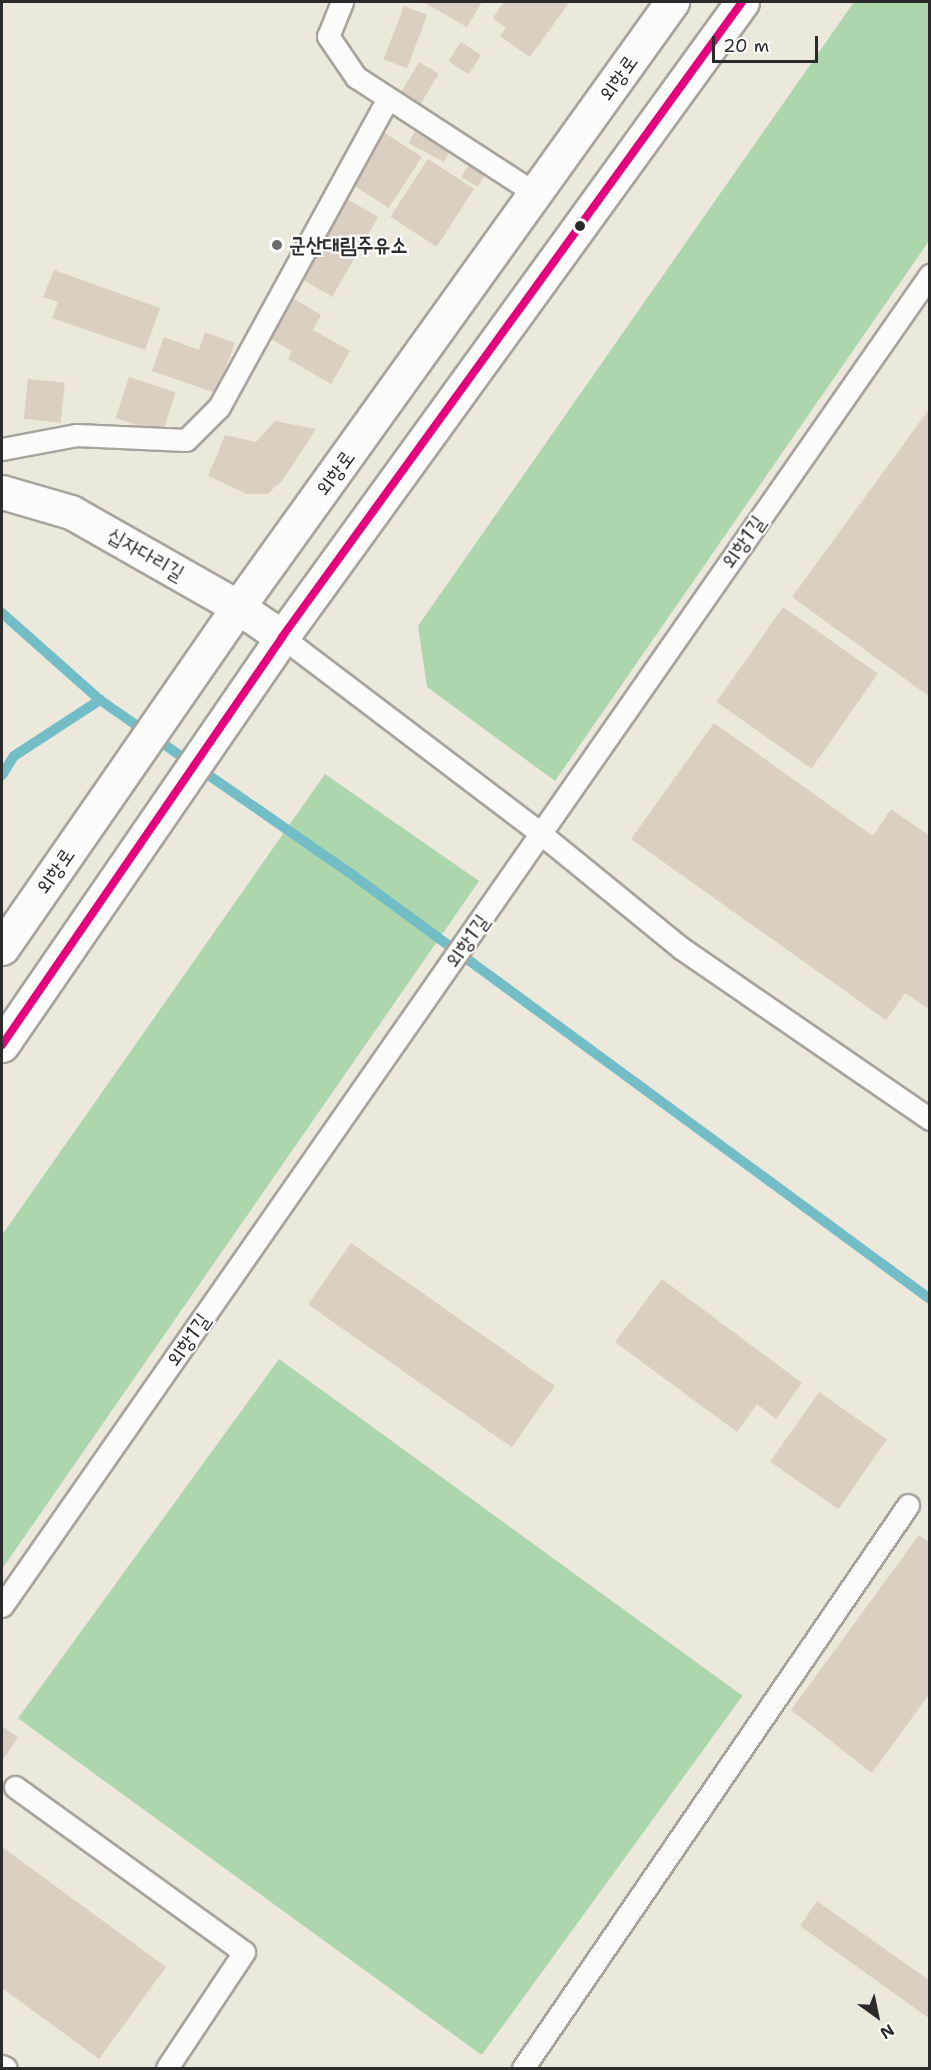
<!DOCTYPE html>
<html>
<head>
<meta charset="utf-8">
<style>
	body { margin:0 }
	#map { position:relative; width:931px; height:2070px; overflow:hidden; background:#ede8dc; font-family:"Shantell Sans","Poor Story",sans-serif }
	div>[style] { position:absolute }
	.green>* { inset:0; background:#add6ad; transform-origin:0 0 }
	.stream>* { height:10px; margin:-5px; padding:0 5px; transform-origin:5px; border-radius:5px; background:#73bdc7 }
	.building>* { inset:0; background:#dbcec3; transform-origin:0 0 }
	.roads { filter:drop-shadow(2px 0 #a7a49d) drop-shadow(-2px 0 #a7a49d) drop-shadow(0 2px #a7a49d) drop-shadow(0 -2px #a7a49d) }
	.lane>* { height:21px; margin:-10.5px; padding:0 10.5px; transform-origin:10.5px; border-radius:10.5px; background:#fcfcfa }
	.secondary>* { height:33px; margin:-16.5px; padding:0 16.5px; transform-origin:16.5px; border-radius:16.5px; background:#fcfcfa }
	.primary>* { height:33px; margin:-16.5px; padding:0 16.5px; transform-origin:16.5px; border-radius:16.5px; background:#fcfcfa }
	.bus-1>* { height:8px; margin:-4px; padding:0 4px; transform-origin:4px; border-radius:4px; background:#e5007d }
	.dots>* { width:16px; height:16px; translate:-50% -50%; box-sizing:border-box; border:3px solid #fff; border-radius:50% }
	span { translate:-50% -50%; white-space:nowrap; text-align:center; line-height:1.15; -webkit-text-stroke:4.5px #fff; paint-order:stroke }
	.street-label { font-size:21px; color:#2b2b2b }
	.poi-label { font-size:21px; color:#2b2b2b; font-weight:700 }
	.left { translate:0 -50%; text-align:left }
	.frame { position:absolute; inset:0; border:3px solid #2b2b2b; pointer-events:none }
	.north { position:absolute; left:847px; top:1986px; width:60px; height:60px; -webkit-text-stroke:4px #fff; paint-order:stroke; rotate:147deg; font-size:16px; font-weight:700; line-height:24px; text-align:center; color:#2b2b2b }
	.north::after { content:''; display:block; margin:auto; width:21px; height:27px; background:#2b2b2b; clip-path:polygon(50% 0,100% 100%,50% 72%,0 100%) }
	.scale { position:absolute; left:712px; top:36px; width:106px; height:27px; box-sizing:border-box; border:3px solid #2b2b2b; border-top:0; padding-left:8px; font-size:18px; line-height:21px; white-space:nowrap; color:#2b2b2b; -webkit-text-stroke:4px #fff; paint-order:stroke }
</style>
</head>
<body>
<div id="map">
	<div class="green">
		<i style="clip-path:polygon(854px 2px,929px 2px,929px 241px,555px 781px,427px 687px,418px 626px)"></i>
		<i style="clip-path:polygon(325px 774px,479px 881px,2px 1569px,2px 1235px)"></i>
		<i style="left:279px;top:1359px;width:573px;height:444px;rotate:36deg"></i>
	</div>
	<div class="stream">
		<i style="left:2px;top:613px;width:131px;rotate:41.6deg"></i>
		<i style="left:100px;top:700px;width:304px;rotate:34.7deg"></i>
		<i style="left:350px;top:873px;width:720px;rotate:36.3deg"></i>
		<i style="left:2px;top:775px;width:22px;rotate:-58deg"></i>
		<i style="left:14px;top:756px;width:103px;rotate:-33.1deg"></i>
	</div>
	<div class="building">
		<i style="clip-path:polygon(423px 2px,482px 2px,467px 27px)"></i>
		<i style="clip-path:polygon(504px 2px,565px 2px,568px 4px,530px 57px,500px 36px,506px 28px,493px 18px)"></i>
		<i style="left:404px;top:6px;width:25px;height:57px;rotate:21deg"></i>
		<i style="left:461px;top:42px;width:24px;height:23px;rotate:33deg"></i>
		<i style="left:419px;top:62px;width:23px;height:37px;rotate:31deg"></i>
		<i style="left:416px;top:129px;width:40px;height:16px;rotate:28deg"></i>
		<i style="left:385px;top:133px;width:44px;height:61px;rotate:33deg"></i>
		<i style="left:428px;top:159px;width:55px;height:69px;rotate:33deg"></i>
		<i style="left:472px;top:160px;width:19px;height:20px;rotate:32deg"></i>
		<i style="left:347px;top:199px;width:36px;height:92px;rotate:30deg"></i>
		<i style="clip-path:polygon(54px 270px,160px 308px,145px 350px,52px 318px,58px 302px,43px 297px)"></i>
		<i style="clip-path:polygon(288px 295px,321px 315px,313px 330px,350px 351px,331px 384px,288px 359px,292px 351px,264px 335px)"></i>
		<i style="clip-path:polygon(205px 332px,235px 343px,216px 393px,152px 371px,164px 337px,199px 350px)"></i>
		<i style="left:129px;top:377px;width:49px;height:43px;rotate:18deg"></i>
		<i style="left:28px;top:379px;width:37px;height:40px;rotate:6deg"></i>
		<i style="clip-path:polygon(930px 408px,930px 697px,792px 597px)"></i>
		<i style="clip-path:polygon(275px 421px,316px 429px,282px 481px,267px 494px,247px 494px,208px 476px,225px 435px,256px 442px)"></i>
		<i style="left:783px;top:607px;width:116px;height:116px;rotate:35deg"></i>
		<i style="clip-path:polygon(714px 723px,873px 836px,891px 809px,930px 836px,930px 1010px,905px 993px,886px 1020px,631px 839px)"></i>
		<i style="left:351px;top:1243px;width:249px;height:75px;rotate:35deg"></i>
		<i style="clip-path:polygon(662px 1279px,802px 1383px,776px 1419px,757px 1404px,737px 1432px,615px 1342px)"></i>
		<i style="left:819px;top:1392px;width:83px;height:85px;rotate:35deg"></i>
		<i style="clip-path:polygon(919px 1535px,930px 1543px,930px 1693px,872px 1773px,791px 1710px)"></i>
		<i style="clip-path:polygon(2px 1726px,18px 1737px,2px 1761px)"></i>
		<i style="clip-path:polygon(2px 1847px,166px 1967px,99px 2059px,2px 1988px)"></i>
		<i style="clip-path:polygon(817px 1901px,930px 1981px,930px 2019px,800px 1926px)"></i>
	</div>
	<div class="roads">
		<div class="lane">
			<i style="left:342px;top:2px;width:37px;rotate:112deg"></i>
			<i style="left:328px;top:36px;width:50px;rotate:55.7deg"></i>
			<i style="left:356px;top:77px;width:215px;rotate:33deg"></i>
			<i style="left:2px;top:449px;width:75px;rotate:-10.7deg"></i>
			<i style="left:76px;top:435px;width:110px;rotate:2.6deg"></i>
			<i style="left:186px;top:440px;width:47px;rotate:-45deg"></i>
			<i style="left:219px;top:407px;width:352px;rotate:-61.3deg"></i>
			<i style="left:282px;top:637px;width:324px;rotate:37.2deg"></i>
			<i style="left:540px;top:833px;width:182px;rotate:39.2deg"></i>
			<i style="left:681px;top:948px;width:302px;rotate:34.5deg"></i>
			<i style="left:2px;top:1606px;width:1623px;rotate:-55.12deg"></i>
			<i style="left:15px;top:1787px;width:282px;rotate:35.8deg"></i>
			<i style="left:244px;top:1952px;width:139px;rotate:123.6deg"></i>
			<i style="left:2px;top:2066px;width:4px;rotate:27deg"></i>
			<i style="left:523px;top:2068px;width:682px;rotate:-55.63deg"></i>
		</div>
		<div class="secondary">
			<i style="left:2px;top:492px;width:72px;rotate:16.2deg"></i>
			<i style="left:71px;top:512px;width:192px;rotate:29.6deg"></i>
			<i style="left:238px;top:607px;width:53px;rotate:34.3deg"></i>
		</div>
		<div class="primary">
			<i style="left:2px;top:948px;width:415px;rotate:-55.3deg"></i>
			<i style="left:238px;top:607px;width:745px;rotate:-54.35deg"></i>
			<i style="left:2px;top:1045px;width:495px;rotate:-55.5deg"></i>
			<i style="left:282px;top:637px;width:784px;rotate:-54.08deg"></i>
		</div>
	</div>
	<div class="bus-1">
		<i style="left:2px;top:1045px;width:495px;rotate:-55.5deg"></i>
		<i style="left:282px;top:637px;width:784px;rotate:-54.08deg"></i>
	</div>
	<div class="dots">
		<i style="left:580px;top:226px;background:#2b2b2b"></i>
		<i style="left:277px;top:245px;background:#6f6d69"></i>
	</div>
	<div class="street-label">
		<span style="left:618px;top:78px;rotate:-55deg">외항로</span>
		<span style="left:335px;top:473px;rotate:-54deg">외항로</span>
		<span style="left:743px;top:542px;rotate:-55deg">외항1길</span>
		<span style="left:146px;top:554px;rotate:30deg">십자다리길</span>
		<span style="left:55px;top:871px;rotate:-55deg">외항로</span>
		<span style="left:467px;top:941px;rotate:-55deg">외항1길</span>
		<span style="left:188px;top:1340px;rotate:-55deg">외항1길</span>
	</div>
	<div class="poi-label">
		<span class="left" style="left:289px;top:245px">군산대림주유소</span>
	</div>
	<div class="frame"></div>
	<div class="north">N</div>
	<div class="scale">20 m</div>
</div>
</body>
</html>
